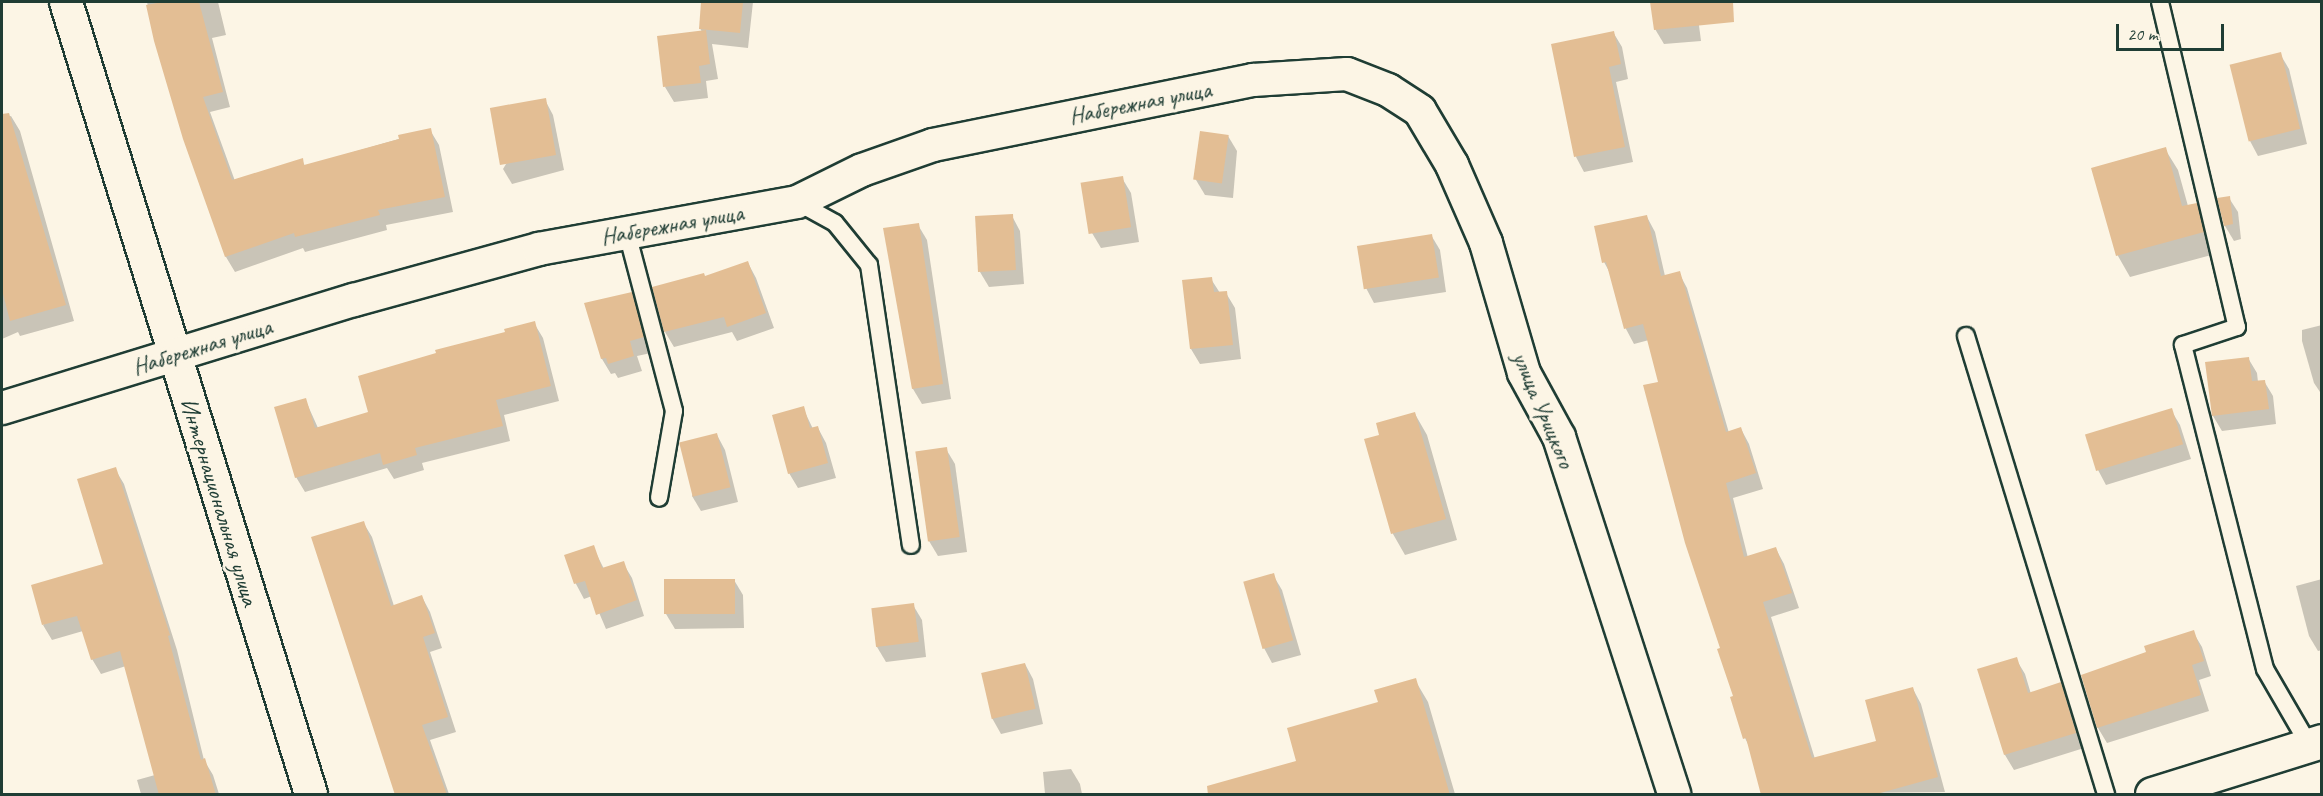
<!DOCTYPE html>
<html>
<head>
<meta charset="utf-8">
<style>
	body { margin:0 }
	#map { position:relative; width:2323px; height:796px; overflow:hidden; background:#fcf5e5; font-family:Caveat,sans-serif }
	div>[style] { position:absolute }
	.shadow>* { inset:0; background:#0003 }
	.building>* { inset:0; background:#e3be94; transform-origin:0 0 }
	.roads { filter:drop-shadow(2px 0 #1f3d34) drop-shadow(-2px 0 #1f3d34) drop-shadow(0 2px #1f3d34) drop-shadow(0 -2px #1f3d34) }
	.lane>* { height:16px; margin:-8px; padding:0 8px; transform-origin:8px; border-radius:8px; background:#fcf5e5 }
	.street>* { height:32px; margin:-16px; padding:0 16px; transform-origin:16px; border-radius:16px; background:#fcf5e5 }
	.secondary>* { height:33px; margin:-16.5px; padding:0 16.5px; transform-origin:16.5px; border-radius:16.5px; background:#fcf5e5 }
	span { translate:-50% -50%; white-space:nowrap; text-align:center; line-height:1.15; -webkit-text-stroke:6px #fcf5e5; paint-order:stroke }
	.street-label { font-size:24px; color:#1f3d34 }
	.frame { position:absolute; inset:0; border:3px solid #1f3d34; pointer-events:none }
	.scale { position:absolute; left:2116px; top:24px; width:108px; height:27px; box-sizing:border-box; border:3px solid #1f3d34; border-top:0; padding-left:8px; font-size:18px; line-height:21px; white-space:nowrap; color:#1f3d34; -webkit-text-stroke:4px #fcf5e5; paint-order:stroke }
</style>
</head>
<body>
<div id="map">
	<div class="shadow">
		<i style="clip-path:polygon(147px 2px,218px 2px,226px 35px,212px 38px,230px 107px,210px 112px,235px 181px,302px 160px,305px 166px,430px 130px,439px 145px,453px 212px,386px 225px,387px 230px,305px 252px,303px 248px,235px 272px,226px 257px,155px 40px)"></i>
		<i style="clip-path:polygon(703px 2px,753px 2px,748px 48px,712px 44px,718px 79px,706px 81px,708px 98px,674px 102px,665px 87px,702px 32px,700px 28px)"></i>
		<i style="clip-path:polygon(1652px 2px,1696px 2px,1701px 41px,1664px 44px,1655px 29px)"></i>
		<i style="clip-path:polygon(1613px 32px,1622px 47px,1628px 79px,1616px 82px,1633px 162px,1584px 172px,1576px 157px)"></i>
		<i style="clip-path:polygon(2280px 54px,2289px 69px,2307px 144px,2258px 156px,2250px 141px,2232px 66px)"></i>
		<i style="clip-path:polygon(545px 100px,553px 115px,564px 170px,512px 184px,503px 169px)"></i>
		<i style="clip-path:polygon(11px 116px,20px 131px,74px 321px,20px 336px,18px 332px,2px 339px,2px 118px)"></i>
		<i style="clip-path:polygon(1228px 136px,1237px 151px,1233px 198px,1205px 195px,1196px 180px)"></i>
		<i style="clip-path:polygon(2165px 149px,2178px 170px,2188px 206px,2196px 205px,2208px 226px,2215px 254px,2130px 277px,2118px 256px,2093px 169px)"></i>
		<i style="clip-path:polygon(1122px 178px,1131px 193px,1139px 242px,1101px 248px,1092px 233px)"></i>
		<i style="clip-path:polygon(2229px 198px,2238px 212px,2241px 239px,2234px 241px,2225px 226px,2219px 200px)"></i>
		<i style="clip-path:polygon(1012px 216px,1020px 231px,1024px 284px,989px 287px,980px 272px)"></i>
		<i style="clip-path:polygon(1647px 217px,1655px 232px,1665px 276px,1679px 273px,1687px 288px,1729px 433px,1741px 429px,1749px 444px,1763px 489px,1733px 498px,1748px 558px,1776px 549px,1784px 564px,1799px 608px,1771px 617px,1815px 759px,1877px 742px,1913px 689px,1921px 704px,1945px 792px,1763px 794px,1750px 748px,1745px 738px,1722px 649px,1649px 340px,1634px 344px,1626px 329px,1611px 275px,1604px 262px)"></i>
		<i style="clip-path:polygon(918px 225px,927px 240px,951px 399px,922px 404px,913px 389px,885px 230px)"></i>
		<i style="clip-path:polygon(1431px 235px,1440px 250px,1446px 292px,1374px 303px,1366px 288px)"></i>
		<i style="clip-path:polygon(748px 263px,756px 278px,774px 328px,737px 341px,732px 332px,674px 347px,665px 332px,705px 278px)"></i>
		<i style="clip-path:polygon(1211px 279px,1220px 293px,1226px 293px,1235px 308px,1241px 359px,1200px 364px,1191px 349px)"></i>
		<i style="clip-path:polygon(631px 294px,640px 309px,651px 353px,637px 356px,642px 371px,618px 378px,615px 373px,611px 374px,602px 359px,586px 305px)"></i>
		<i style="clip-path:polygon(534px 323px,543px 338px,559px 401px,504px 415px,510px 441px,422px 463px,424px 470px,394px 479px,387px 468px,305px 492px,296px 477px,305px 399px,318px 428px,370px 414px,507px 333px)"></i>
		<i style="clip-path:polygon(2322px 325px,2322px 395px,2314px 383px,2302px 341px,2302px 330px)"></i>
		<i style="clip-path:polygon(2248px 358px,2257px 373px,2258px 382px,2264px 381px,2273px 396px,2276px 424px,2222px 431px,2213px 416px)"></i>
		<i style="clip-path:polygon(803px 408px,813px 429px,818px 428px,826px 443px,836px 478px,798px 488px,789px 473px)"></i>
		<i style="clip-path:polygon(2171px 410px,2180px 425px,2191px 459px,2106px 485px,2098px 470px)"></i>
		<i style="clip-path:polygon(1415px 414px,1427px 435px,1457px 540px,1405px 555px,1393px 534px,1366px 440px,1381px 436px)"></i>
		<i style="clip-path:polygon(717px 435px,725px 450px,738px 502px,701px 511px,692px 496px)"></i>
		<i style="clip-path:polygon(946px 449px,955px 464px,967px 552px,938px 556px,929px 541px)"></i>
		<i style="clip-path:polygon(115px 469px,124px 484px,177px 650px,204px 760px,213px 775px,219px 794px,141px 794px,137px 780px,155px 775px,126px 666px,101px 674px,92px 659px,83px 631px,52px 640px,43px 625px,105px 565px)"></i>
		<i style="clip-path:polygon(363px 522px,372px 537px,394px 606px,422px 597px,430px 612px,442px 648px,430px 652px,456px 732px,430px 740px,449px 794px,397px 794px)"></i>
		<i style="clip-path:polygon(593px 547px,604px 569px,623px 563px,632px 578px,644px 616px,606px 629px,592px 596px,584px 599px,576px 584px,566px 556px)"></i>
		<i style="clip-path:polygon(1273px 575px,1282px 590px,1301px 655px,1272px 663px,1264px 648px,1245px 583px)"></i>
		<i style="clip-path:polygon(2322px 579px,2322px 650px,2318px 651px,2309px 636px,2296px 586px)"></i>
		<i style="clip-path:polygon(734px 580px,743px 595px,744px 628px,675px 629px,666px 614px)"></i>
		<i style="clip-path:polygon(913px 605px,922px 620px,926px 657px,886px 662px,877px 647px,872px 610px)"></i>
		<i style="clip-path:polygon(2193px 632px,2202px 647px,2211px 676px,2199px 680px,2209px 711px,2107px 743px,2098px 728px,2082px 676px,2148px 653px)"></i>
		<i style="clip-path:polygon(2016px 659px,2025px 674px,2031px 694px,2060px 684px,2069px 699px,2084px 748px,2014px 770px,2005px 755px,1979px 670px)"></i>
		<i style="clip-path:polygon(1025px 664px,1033px 679px,1043px 724px,1001px 734px,992px 718px)"></i>
		<i style="clip-path:polygon(1415px 680px,1428px 702px,1455px 794px,1215px 794px,1298px 762px)"></i>
		<i style="clip-path:polygon(1071px 769px,1080px 784px,1082px 794px,1045px 794px,1043px 772px)"></i>
	</div>
	<div class="building">
		<i style="clip-path:polygon(163px 2px,199px 2px,223px 92px,203px 97px,232px 180px,303px 158px,304px 165px,399px 139px,398px 135px,431px 128px,445px 197px,378px 210px,380px 215px,295px 237px,294px 233px,225px 257px,183px 139px,154px 41px,146px 5px)"></i>
		<i style="clip-path:polygon(701px 2px,743px 2px,740px 33px,699px 29px)"></i>
		<i style="clip-path:polygon(1650px 2px,1733px 2px,1734px 22px,1654px 30px)"></i>
		<i style="clip-path:polygon(706px 30px,710px 64px,699px 66px,701px 83px,663px 87px,657px 36px)"></i>
		<i style="clip-path:polygon(1614px 31px,1621px 64px,1609px 67px,1625px 147px,1574px 157px,1551px 44px)"></i>
		<i style="left:2281px;top:52px;width:79px;height:53px;rotate:76deg"></i>
		<i style="left:546px;top:98px;width:58px;height:57px;rotate:80deg"></i>
		<i style="clip-path:polygon(9px 113px,66px 305px,10px 321px,2px 290px,2px 114px)"></i>
		<i style="left:1200px;top:131px;width:29px;height:49px;rotate:8deg"></i>
		<i style="clip-path:polygon(2166px 147px,2182px 206px,2197px 203px,2204px 232px,2116px 256px,2091px 168px)"></i>
		<i style="left:1123px;top:176px;width:52px;height:43px;rotate:81deg"></i>
		<i style="clip-path:polygon(2230px 196px,2233px 224px,2224px 226px,2217px 198px)"></i>
		<i style="left:1013px;top:214px;width:56px;height:38px;rotate:87deg"></i>
		<i style="clip-path:polygon(1647px 215px,1661px 276px,1680px 271px,1726px 432px,1741px 427px,1756px 473px,1726px 483px,1744px 557px,1776px 547px,1792px 593px,1763px 602px,1812px 758px,1876px 741px,1865px 700px,1913px 687px,1938px 777px,1873px 795px,1761px 795px,1746px 738px,1743px 739px,1730px 697px,1733px 696px,1717px 649px,1720px 648px,1685px 543px,1643px 385px,1658px 382px,1643px 324px,1624px 329px,1606px 262px,1602px 263px,1594px 226px)"></i>
		<i style="clip-path:polygon(919px 223px,943px 384px,912px 389px,883px 228px)"></i>
		<i style="left:1432px;top:234px;width:44px;height:76px;rotate:81deg"></i>
		<i style="clip-path:polygon(748px 261px,766px 313px,727px 327px,724px 317px,664px 332px,652px 287px,704px 273px,705px 276px)"></i>
		<i style="clip-path:polygon(1212px 277px,1214px 292px,1227px 291px,1233px 345px,1190px 349px,1182px 280px)"></i>
		<i style="clip-path:polygon(632px 292px,644px 337px,630px 341px,634px 356px,608px 364px,606px 358px,601px 359px,584px 303px)"></i>
		<i style="clip-path:polygon(535px 321px,551px 386px,496px 400px,503px 426px,415px 448px,417px 455px,383px 465px,380px 453px,295px 478px,274px 407px,306px 398px,315px 428px,368px 412px,358px 376px,436px 353px,435px 350px,505px 332px,504px 329px)"></i>
		<i style="clip-path:polygon(2249px 357px,2252px 381px,2265px 380px,2269px 409px,2212px 416px,2205px 362px)"></i>
		<i style="clip-path:polygon(804px 406px,810px 428px,818px 426px,828px 463px,788px 474px,772px 415px)"></i>
		<i style="left:2172px;top:408px;width:38px;height:91px;rotate:73deg"></i>
		<i style="clip-path:polygon(1415px 412px,1446px 519px,1391px 534px,1364px 439px,1379px 435px,1376px 423px)"></i>
		<i style="left:717px;top:433px;width:56px;height:39px;rotate:76deg"></i>
		<i style="left:947px;top:447px;width:91px;height:32px;rotate:82deg"></i>
		<i style="clip-path:polygon(116px 467px,170px 635px,168px 636px,201px 760px,205px 758px,216px 795px,159px 795px,120px 651px,91px 660px,77px 616px,42px 625px,31px 585px,103px 564px,77px 479px)"></i>
		<i style="clip-path:polygon(364px 521px,391px 606px,422px 595px,435px 633px,423px 637px,448px 717px,422px 725px,447px 795px,395px 795px,311px 537px)"></i>
		<i style="clip-path:polygon(594px 545px,602px 568px,624px 561px,637px 600px,596px 615px,585px 581px,574px 584px,564px 555px)"></i>
		<i style="left:1274px;top:573px;width:70px;height:32px;rotate:74deg"></i>
		<i style="left:664px;top:579px;width:71px;height:35px"></i>
		<i style="left:914px;top:603px;width:39px;height:43px;rotate:83deg"></i>
		<i style="clip-path:polygon(2194px 630px,2204px 661px,2192px 665px,2201px 695px,2097px 728px,2081px 675px,2146px 652px,2144px 646px)"></i>
		<i style="clip-path:polygon(2017px 657px,2028px 693px,2061px 682px,2076px 733px,2004px 755px,1977px 669px)"></i>
		<i style="left:1025px;top:663px;width:47px;height:45px;rotate:77deg"></i>
		<i style="clip-path:polygon(1416px 678px,1450px 795px,1208px 795px,1207px 786px,1296px 761px,1287px 728px,1378px 702px,1374px 690px)"></i>
	</div>
	<div class="roads">
		<div class="lane">
			<i style="left:2160px;top:2px;width:334px;rotate:76.7deg"></i>
			<i style="left:2237px;top:327px;width:57px;rotate:161.6deg"></i>
			<i style="left:2183px;top:345px;width:334px;rotate:75.8deg"></i>
			<i style="left:2265px;top:669px;width:88px;rotate:59.9deg"></i>
			<i style="left:797px;top:202px;width:43px;rotate:28.9deg"></i>
			<i style="left:835px;top:223px;width:54px;rotate:51deg"></i>
			<i style="left:869px;top:265px;width:283px;rotate:81.5deg"></i>
			<i style="left:627px;top:233px;width:184px;rotate:75.2deg"></i>
			<i style="left:674px;top:411px;width:88px;rotate:99.8deg"></i>
			<i style="left:1966px;top:336px;width:479px;rotate:73deg"></i>
		</div>
		<div class="street">
			<i style="left:66px;top:2px;width:829px;rotate:72.81deg"></i>
			<i style="left:2px;top:408px;width:368px;rotate:-17.1deg"></i>
			<i style="left:354px;top:300px;width:192px;rotate:-15.4deg"></i>
			<i style="left:539px;top:249px;width:262px;rotate:-10.3deg"></i>
			<i style="left:797px;top:202px;width:72px;rotate:-26.2deg"></i>
			<i style="left:862px;top:170px;width:75px;rotate:-19.4deg"></i>
			<i style="left:933px;top:145px;width:327px;rotate:-11.5deg"></i>
			<i style="left:1253px;top:80px;width:94px;rotate:-3.7deg"></i>
			<i style="left:1347px;top:74px;width:44px;rotate:21.3deg"></i>
			<i style="left:1388px;top:90px;width:38px;rotate:33deg"></i>
			<i style="left:1420px;top:111px;width:63px;rotate:59.3deg"></i>
			<i style="left:1452px;top:165px;width:85px;rotate:66.4deg"></i>
			<i style="left:1486px;top:243px;width:135px;rotate:73.7deg"></i>
			<i style="left:1524px;top:373px;width:73px;rotate:61.3deg"></i>
			<i style="left:1559px;top:437px;width:375px;rotate:72.1deg"></i>
		</div>
		<div class="secondary">
			<i style="left:2152px;top:794px;width:178px;rotate:-17.3deg"></i>
		</div>
	</div>
	<div class="street-label">
		<span style="left:1140px;top:103px;rotate:-11deg">Набережная улица</span>
		<span style="left:672px;top:225px;rotate:-10deg">Набережная улица</span>
		<span style="left:202px;top:347px;rotate:-17deg">Набережная улица</span>
		<span style="left:1543px;top:410px;rotate:67deg">улица Урицкого</span>
		<span style="left:219px;top:502px;rotate:73deg">Интернациональная улица</span>
	</div>
	<div class="frame"></div>
	<div class="scale">20 m</div>
</div>
</body>
</html>
